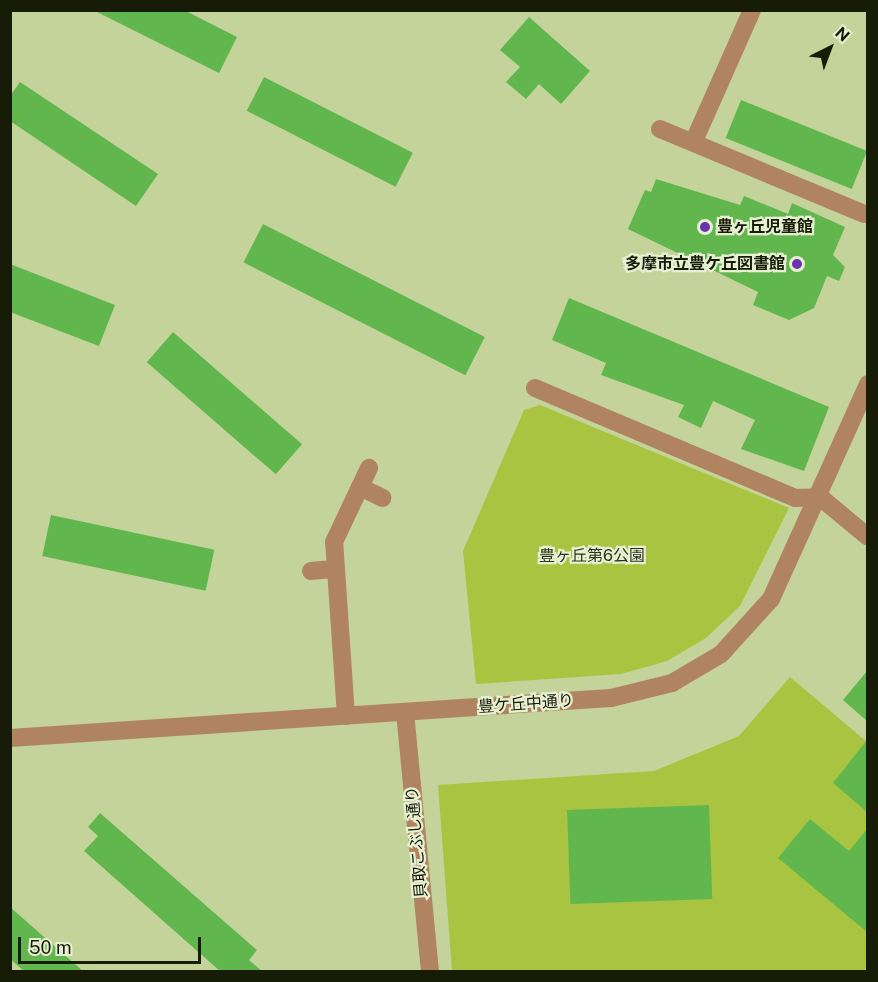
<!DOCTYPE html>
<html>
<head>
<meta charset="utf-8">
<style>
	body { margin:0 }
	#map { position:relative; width:878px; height:982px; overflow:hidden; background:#c4d39a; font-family:"Public Sans","Noto Sans JP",sans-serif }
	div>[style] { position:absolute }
	.green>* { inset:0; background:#a9c440 }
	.building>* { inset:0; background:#61b74e; transform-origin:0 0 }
	.minor>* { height:18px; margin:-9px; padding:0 9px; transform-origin:9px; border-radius:9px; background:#b08460 }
	.dots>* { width:16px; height:16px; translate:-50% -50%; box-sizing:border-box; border:3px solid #e8f0d3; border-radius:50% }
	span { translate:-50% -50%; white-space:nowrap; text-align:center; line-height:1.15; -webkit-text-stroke:4.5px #e8f0d3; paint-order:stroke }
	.poi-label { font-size:16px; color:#171c06; font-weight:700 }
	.left { translate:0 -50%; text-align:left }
	.right { translate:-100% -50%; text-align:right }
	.park-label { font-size:16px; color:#2b311a }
	.street-label { font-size:16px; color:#171c06 }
	.frame { position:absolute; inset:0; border:12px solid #171c06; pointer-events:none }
	.north { position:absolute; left:800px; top:18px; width:60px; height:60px; -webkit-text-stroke:4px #e8f0d3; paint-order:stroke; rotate:42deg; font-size:16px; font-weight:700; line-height:24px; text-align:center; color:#171c06 }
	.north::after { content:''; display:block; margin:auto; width:21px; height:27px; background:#171c06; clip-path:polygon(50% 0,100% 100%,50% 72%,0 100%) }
	.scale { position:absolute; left:18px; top:937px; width:183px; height:27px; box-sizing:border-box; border:3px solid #171c06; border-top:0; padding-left:8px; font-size:18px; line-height:21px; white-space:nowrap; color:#171c06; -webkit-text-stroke:4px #e8f0d3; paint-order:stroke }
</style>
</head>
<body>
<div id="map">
	<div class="green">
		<i style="clip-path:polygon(540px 405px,789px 508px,740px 606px,706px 638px,667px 661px,621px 674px,476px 684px,463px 551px,524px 410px)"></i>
		<i style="clip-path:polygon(790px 677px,867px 742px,867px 971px,452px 971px,438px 785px,654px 771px,739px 736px)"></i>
	</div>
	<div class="building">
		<i style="clip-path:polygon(93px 10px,184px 10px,237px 37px,219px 73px)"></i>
		<i style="clip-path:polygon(529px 17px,590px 71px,561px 104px,539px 84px,526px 99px,506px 82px,520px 67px,500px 50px)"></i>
		<i style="left:264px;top:77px;width:167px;height:38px;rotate:27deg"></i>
		<i style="clip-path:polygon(20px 82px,158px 174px,136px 206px,10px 121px,10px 96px)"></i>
		<i style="left:741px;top:100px;width:136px;height:41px;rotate:22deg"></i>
		<i style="clip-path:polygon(656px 179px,740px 205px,744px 196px,788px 214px,792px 203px,845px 227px,833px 255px,845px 267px,839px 281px,827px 276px,814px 308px,789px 320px,753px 305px,758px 292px,628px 229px,645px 190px,651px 192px)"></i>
		<i style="left:263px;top:224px;width:249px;height:43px;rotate:27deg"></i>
		<i style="clip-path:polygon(10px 264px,115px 305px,99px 346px,10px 312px)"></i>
		<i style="clip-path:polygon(569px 298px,829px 407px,804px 471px,741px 449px,755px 420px,713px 401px,701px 428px,678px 417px,684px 405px,601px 375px,606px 363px,552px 340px)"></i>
		<i style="left:173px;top:332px;width:171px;height:40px;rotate:41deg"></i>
		<i style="left:51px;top:515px;width:167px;height:42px;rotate:12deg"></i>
		<i style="clip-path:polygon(867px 671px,867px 721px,843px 700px)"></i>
		<i style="clip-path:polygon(867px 740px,867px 812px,833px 783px)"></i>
		<i style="left:709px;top:805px;width:94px;height:142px;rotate:88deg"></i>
		<i style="clip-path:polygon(100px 813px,257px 950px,249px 960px,263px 972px,221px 972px,84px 851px,98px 836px,88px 827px)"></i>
		<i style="clip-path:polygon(810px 819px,849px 851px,867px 829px,867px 932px,778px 858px)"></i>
		<i style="clip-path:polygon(10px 907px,84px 972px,25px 972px,10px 959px)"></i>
	</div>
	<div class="minor">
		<i style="left:660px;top:129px;width:221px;rotate:22.6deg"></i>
		<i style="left:694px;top:141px;width:143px;rotate:-66.1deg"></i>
		<i style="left:535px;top:388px;width:282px;rotate:22.9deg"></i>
		<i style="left:795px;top:498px;width:25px;rotate:-2deg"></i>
		<i style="left:820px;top:497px;width:62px;rotate:39.8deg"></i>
		<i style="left:360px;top:487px;width:25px;rotate:26deg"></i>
		<i style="left:311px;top:571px;width:25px;rotate:-5deg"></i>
		<i style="left:405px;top:712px;width:261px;rotate:84.5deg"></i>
		<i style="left:346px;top:716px;width:174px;rotate:-93.9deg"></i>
		<i style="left:334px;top:542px;width:82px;rotate:-64.7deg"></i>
		<i style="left:10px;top:738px;width:602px;rotate:-3.81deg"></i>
		<i style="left:611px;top:698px;width:63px;rotate:-13.8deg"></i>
		<i style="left:672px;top:683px;width:57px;rotate:-30.6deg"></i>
		<i style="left:721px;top:654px;width:74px;rotate:-47.7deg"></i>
		<i style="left:771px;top:599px;width:236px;rotate:-65.7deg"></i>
	</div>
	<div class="dots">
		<i style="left:705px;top:227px;background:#6a35ac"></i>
		<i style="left:797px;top:264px;background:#6a35ac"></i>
	</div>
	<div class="poi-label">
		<span class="left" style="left:717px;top:227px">豊ヶ丘児童館</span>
		<span class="right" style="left:785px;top:264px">多摩市立豊ケ丘図書館</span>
	</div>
	<div class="park-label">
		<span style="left:592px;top:556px">豊ヶ丘第6公園</span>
	</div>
	<div class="street-label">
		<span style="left:526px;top:704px;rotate:-4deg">豊ケ丘中通り</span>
		<span style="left:417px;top:842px;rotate:-95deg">貝取こぶし通り</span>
	</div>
	<div class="frame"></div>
	<div class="north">N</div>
	<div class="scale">50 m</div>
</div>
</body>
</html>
